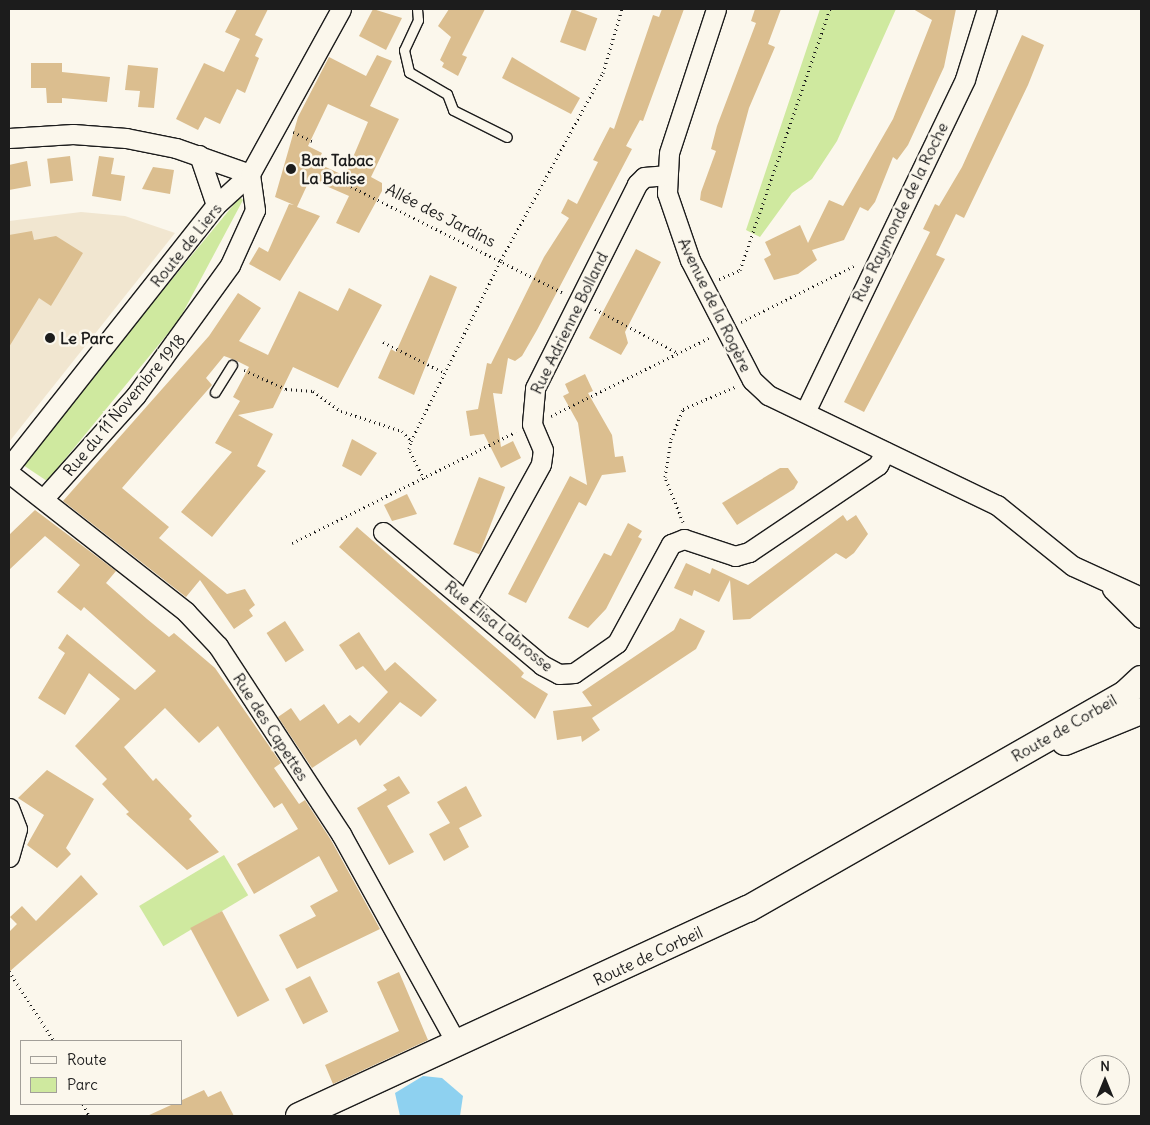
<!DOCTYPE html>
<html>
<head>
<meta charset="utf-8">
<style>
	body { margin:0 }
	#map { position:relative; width:1150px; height:1125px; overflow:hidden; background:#fbf7ec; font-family:Delius,sans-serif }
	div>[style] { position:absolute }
	.built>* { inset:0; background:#f1e6d0 }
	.green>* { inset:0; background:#cfe99f; transform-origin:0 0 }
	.water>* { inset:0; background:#8ed1f0 }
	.building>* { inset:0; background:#dbbe8f; transform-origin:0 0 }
	.path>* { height:3px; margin-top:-1.5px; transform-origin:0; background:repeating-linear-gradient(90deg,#1c1c1c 0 1px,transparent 0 5px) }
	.roads { filter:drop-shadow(1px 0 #1c1c1c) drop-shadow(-1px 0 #1c1c1c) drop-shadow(0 1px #1c1c1c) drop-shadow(0 -1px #1c1c1c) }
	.lane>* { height:9px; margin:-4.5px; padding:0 4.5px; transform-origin:4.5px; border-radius:4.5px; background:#fbf7ec }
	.street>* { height:19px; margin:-9.5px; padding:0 9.5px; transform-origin:9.5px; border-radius:9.5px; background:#fbf7ec }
	.secondary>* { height:26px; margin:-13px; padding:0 13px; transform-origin:13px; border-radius:13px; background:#fbf7ec }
	.dots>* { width:14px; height:14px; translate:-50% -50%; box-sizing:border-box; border:2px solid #fbf7ec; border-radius:50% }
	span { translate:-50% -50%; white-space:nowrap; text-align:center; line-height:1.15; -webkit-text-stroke:5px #fbf7ec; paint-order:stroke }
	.poi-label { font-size:16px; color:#1c1c1c; font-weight:700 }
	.left { translate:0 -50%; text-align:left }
	.street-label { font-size:16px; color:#1c1c1c }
	.frame { position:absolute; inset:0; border:10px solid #1c1c1c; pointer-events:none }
	.legend { position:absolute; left:20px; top:1040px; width:162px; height:65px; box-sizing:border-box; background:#fbf7ec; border:1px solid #a29f99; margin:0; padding:6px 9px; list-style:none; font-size:15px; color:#1c1c1c }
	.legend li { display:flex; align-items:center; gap:10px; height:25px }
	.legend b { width:25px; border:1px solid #a29f99 }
	.north { position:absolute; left:1080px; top:1055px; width:50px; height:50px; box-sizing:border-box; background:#fbf7ec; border:1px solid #a29f99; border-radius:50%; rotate:0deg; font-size:14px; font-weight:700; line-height:20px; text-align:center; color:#1c1c1c }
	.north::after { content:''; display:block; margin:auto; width:18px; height:22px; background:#1c1c1c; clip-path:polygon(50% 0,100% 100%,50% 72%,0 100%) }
</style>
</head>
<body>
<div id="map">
	<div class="built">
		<i style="clip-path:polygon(81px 212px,125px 216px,175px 233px,9px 442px,9px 221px)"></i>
	</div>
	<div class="green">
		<i style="clip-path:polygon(820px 9px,896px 9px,837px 141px,812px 179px,792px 193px,760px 237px,746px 230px)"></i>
		<i style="clip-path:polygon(240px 197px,243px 200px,179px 320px,47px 481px,20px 463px)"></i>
		<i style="left:224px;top:855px;width:47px;height:99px;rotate:59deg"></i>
	</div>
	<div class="water">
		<i style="clip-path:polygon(423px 1076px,442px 1078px,463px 1096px,460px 1116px,400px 1116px,395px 1093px)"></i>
	</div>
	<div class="building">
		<i style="clip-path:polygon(237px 9px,268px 9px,255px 35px,263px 39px,255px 56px,259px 58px,245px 93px,237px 89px,220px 124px,205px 117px,198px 130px,176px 119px,204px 63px,224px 72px,240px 39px,225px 32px)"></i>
		<i style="clip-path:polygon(373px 9px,402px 18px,386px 50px,359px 36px)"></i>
		<i style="clip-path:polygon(449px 9px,485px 9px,462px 55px,467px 57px,458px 76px,442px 67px,444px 63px,440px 60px,451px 37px,438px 26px)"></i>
		<i style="left:572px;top:9px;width:27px;height:35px;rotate:20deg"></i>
		<i style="clip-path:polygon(662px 9px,684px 9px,643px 121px,640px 120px,626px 146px,632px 149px,537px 330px,522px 356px,515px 361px,508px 358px,502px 394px,493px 393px,501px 447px,513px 441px,521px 458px,501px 468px,484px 434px,470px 436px,466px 411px,478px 409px,487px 363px,491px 364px,544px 257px,569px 218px,561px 213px,568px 199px,577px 204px,598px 162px,593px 160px,610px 127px,614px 129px,653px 15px,659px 17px)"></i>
		<i style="clip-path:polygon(755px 9px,781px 9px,768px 44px,775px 47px,749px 108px,722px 208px,700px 200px,701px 192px,716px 151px,711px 149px,717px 126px,756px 23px,751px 21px)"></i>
		<i style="clip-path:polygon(913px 9px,956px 9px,944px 67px,908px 145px,897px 160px,893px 157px,875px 202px,868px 211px,860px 207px,844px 240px,812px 250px,817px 260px,798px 274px,774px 280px,764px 259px,771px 255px,765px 242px,800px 225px,808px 243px,829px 200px,843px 206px,893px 119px,932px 20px)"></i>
		<i style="clip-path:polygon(1022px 35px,1044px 45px,1028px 85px,964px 218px,956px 214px,936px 255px,945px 259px,864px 412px,844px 402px,930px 232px,923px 229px,935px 204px,939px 206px,962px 167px)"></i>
		<i style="clip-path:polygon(evenodd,377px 55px,392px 61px,370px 106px,399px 119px,371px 177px,382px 183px,382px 191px,359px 233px,336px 223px,349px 196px,310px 179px,297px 207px,320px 216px,280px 281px,249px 264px,259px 247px,268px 252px,289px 204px,294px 205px,275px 197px,298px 117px,329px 57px,366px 76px,377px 55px,328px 104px,368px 122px,345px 176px,317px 163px,322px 153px,308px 146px,328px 104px)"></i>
		<i style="clip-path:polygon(512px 57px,580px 98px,571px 114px,502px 78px)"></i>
		<i style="clip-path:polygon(31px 63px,62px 63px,62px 72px,110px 77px,107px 102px,62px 98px,62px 103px,47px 103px,46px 88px,31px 88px)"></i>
		<i style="clip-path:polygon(128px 65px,158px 68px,154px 108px,138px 107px,140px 91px,125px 90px)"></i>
		<i style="left:70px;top:156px;width:25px;height:23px;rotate:83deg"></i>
		<i style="clip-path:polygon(99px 156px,114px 158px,111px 174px,125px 176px,121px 201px,92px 196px)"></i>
		<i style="clip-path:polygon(27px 161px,31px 186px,9px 190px,9px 165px)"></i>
		<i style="clip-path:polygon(153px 167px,174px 170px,170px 194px,142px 189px)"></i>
		<i style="clip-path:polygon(32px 231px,34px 240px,56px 236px,83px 253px,51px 306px,39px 298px,9px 347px,9px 235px)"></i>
		<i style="clip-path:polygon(636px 249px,661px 262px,625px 332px,628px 343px,621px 355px,589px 338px)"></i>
		<i style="clip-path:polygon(430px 275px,457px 287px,414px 395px,378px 378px,391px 349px,396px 352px)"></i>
		<i style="clip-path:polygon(349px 288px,382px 305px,338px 388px,293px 367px,273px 408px,238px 415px,273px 434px,257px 466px,266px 471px,212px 537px,181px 512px,232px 452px,215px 443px,240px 401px,233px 397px,249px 367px,235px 360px,224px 356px,206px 378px,212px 385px,122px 488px,169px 527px,159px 538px,181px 556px,227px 594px,245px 589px,255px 605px,249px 610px,253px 616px,234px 629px,200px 580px,186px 597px,63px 501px,209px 336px,238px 293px,261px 308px,239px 341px,268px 355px,299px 291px,338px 311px)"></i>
		<i style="clip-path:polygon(585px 374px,593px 391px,588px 393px,612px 435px,615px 457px,623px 456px,626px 472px,602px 475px,586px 506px,579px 502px,526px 603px,508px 594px,570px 476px,587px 485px,578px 423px,563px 396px,569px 393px,565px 384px)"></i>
		<i style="clip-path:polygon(352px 439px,377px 453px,361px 476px,342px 466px)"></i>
		<i style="clip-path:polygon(780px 468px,788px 468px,798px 482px,794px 489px,737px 525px,722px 503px)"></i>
		<i style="left:479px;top:477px;width:28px;height:72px;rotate:21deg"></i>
		<i style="clip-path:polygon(407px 494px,417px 514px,392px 521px,384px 505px)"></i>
		<i style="clip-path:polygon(35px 510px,116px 571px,106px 583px,147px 619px,169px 637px,174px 633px,215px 668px,281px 763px,274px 768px,299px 804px,305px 800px,331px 840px,380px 929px,297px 969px,279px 935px,316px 916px,310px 906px,338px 891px,319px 856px,254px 894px,237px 864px,298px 829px,282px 803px,274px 808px,218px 726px,199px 743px,165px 708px,124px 747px,153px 781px,156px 778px,192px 816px,189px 819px,219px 852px,187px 870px,126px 814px,129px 812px,102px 784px,107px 779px,75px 746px,120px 699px,89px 673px,65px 715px,38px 698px,65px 653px,58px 648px,67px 634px,135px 690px,156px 671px,84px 607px,81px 611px,57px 592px,80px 565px,45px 536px,9px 570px,9px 535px)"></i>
		<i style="clip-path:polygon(843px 515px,847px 521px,856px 515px,868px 534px,854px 553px,846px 559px,836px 553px,750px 619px,733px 620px,730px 580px,719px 602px,694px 590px,692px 596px,674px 588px,686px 563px,710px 574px,712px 568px,748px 585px)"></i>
		<i style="clip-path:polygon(628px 523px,642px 531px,638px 537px,642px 539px,606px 609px,588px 628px,568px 618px,604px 553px,611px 556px)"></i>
		<i style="clip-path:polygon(357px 527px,518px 667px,524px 673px,521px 677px,548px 694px,535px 719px,339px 547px)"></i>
		<i style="clip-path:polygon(680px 618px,705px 631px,696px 649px,592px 718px,600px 730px,582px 742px,581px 736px,557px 740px,553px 711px,592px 706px,582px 692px,674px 630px)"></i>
		<i style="left:285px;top:621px;width:35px;height:22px;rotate:57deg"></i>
		<i style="clip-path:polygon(359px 632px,385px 671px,395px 662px,437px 700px,421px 717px,400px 702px,360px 746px,356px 739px,312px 768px,278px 717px,291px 708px,300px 721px,324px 704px,338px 724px,350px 715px,359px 723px,388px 692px,363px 666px,356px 670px,339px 645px)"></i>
		<i style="clip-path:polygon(47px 770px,94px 799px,66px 848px,71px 854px,57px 868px,27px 845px,44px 815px,18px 798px)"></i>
		<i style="clip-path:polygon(399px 776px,410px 793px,387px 806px,414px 852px,389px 865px,357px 808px,387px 790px,383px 785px)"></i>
		<i style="clip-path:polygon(466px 786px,482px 816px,459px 828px,469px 847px,444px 861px,429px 834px,450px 823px,437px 802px)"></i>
		<i style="clip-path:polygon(81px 875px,98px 894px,9px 972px,9px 932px,17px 924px,10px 917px,22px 906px,36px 921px)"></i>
		<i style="left:222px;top:911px;width:101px;height:36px;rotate:62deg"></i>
		<i style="clip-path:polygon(399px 972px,428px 1040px,333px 1084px,325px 1065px,399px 1031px,377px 982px)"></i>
		<i style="left:310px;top:976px;width:40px;height:28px;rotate:63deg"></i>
		<i style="clip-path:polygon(204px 1090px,208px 1097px,221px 1091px,234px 1116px,147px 1116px)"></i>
	</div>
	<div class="path">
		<i style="left:293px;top:132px;width:21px;rotate:25deg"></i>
		<i style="left:342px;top:182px;width:246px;rotate:26.6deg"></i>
		<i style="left:719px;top:279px;width:23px;rotate:-23deg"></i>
		<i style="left:740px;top:270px;width:276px;rotate:-71deg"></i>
		<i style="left:595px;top:309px;width:94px;rotate:27.9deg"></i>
		<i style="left:741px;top:322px;width:126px;rotate:-26.4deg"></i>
		<i style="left:383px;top:342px;width:67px;rotate:26.6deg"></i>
		<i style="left:244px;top:370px;width:46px;rotate:24.3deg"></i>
		<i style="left:286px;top:389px;width:27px;rotate:4deg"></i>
		<i style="left:313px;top:391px;width:34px;rotate:36deg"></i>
		<i style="left:341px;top:411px;width:64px;rotate:18.2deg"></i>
		<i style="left:402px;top:431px;width:13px;rotate:48deg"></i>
		<i style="left:551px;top:416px;width:178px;rotate:-26.3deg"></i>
		<i style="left:424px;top:479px;width:34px;rotate:-117deg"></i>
		<i style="left:409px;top:449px;width:8px;rotate:-76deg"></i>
		<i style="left:411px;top:441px;width:202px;rotate:-63.6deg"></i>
		<i style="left:501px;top:260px;width:213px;rotate:-61.4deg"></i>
		<i style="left:603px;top:73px;width:67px;rotate:-73.5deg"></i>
		<i style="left:683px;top:522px;width:48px;rotate:-111.8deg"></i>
		<i style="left:665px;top:477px;width:38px;rotate:-81deg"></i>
		<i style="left:671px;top:439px;width:32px;rotate:-68deg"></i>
		<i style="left:683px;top:409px;width:56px;rotate:-22.9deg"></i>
		<i style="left:292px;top:543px;width:250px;rotate:-26.4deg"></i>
		<i style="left:9px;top:971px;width:83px;rotate:57.3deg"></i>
		<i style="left:83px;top:1104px;width:13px;rotate:63deg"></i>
	</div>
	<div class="roads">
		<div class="lane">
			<i style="left:417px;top:9px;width:11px;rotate:85deg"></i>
			<i style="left:418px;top:20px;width:33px;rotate:115deg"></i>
			<i style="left:404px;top:50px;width:23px;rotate:77deg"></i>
			<i style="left:409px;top:72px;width:44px;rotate:30.1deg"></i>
			<i style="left:447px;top:94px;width:17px;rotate:69deg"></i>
			<i style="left:453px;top:110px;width:60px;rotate:26.6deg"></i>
			<i style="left:215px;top:392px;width:32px;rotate:-58deg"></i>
		</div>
		<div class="street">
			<i style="left:716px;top:9px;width:151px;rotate:108.1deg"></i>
			<i style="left:669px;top:153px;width:40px;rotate:92.9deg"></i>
			<i style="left:667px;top:193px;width:71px;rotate:71.1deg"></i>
			<i style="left:690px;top:260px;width:135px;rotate:62.7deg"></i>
			<i style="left:752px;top:380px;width:22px;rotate:43deg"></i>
			<i style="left:768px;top:395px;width:254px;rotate:25.7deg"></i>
			<i style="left:997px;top:505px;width:97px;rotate:38.8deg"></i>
			<i style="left:1073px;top:566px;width:75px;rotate:24.5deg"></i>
			<i style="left:9px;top:138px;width:64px;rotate:-3.6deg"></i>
			<i style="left:73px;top:134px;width:53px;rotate:4.3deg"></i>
			<i style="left:126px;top:138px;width:51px;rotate:11.3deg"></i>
			<i style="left:176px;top:148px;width:78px;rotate:19.4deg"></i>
			<i style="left:199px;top:155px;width:53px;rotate:71.2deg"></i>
			<i style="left:805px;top:412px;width:369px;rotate:-64.3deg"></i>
			<i style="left:965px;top:79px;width:73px;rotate:-72.6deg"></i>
			<i style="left:9px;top:467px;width:334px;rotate:-51.7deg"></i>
			<i style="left:216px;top:205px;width:46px;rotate:-42.4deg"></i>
			<i style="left:250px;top:174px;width:188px;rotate:-61.1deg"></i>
			<i style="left:9px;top:473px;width:225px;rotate:38.1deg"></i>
			<i style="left:186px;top:612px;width:47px;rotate:46.7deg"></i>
			<i style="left:218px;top:646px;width:225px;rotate:56.8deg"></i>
			<i style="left:341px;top:834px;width:240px;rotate:61.1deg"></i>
			<i style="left:44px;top:498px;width:138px;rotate:-48.2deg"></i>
			<i style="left:136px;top:395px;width:160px;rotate:-54.1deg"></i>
			<i style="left:230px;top:265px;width:60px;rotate:-65.6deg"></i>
			<i style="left:255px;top:210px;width:36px;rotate:-98deg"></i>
			<i style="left:383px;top:532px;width:207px;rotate:39.9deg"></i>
			<i style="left:542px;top:665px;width:19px;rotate:28deg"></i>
			<i style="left:559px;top:674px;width:15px;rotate:-4deg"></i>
			<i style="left:574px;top:673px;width:52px;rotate:-34.9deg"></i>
			<i style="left:617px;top:643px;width:113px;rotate:-61.4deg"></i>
			<i style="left:671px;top:544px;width:14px;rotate:-21deg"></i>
			<i style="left:684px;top:539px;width:54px;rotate:18.4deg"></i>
			<i style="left:735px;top:556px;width:15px;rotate:-16deg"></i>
			<i style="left:749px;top:552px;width:156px;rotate:-34deg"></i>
			<i style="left:878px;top:465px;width:15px;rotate:-62deg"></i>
			<i style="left:1112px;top:589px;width:41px;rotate:45deg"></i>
			<i style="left:466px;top:600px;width:155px;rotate:-61.1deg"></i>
			<i style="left:541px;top:464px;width:14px;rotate:-82deg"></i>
			<i style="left:543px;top:450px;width:28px;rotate:-113deg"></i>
			<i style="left:532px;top:424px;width:36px;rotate:-85deg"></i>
			<i style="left:535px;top:388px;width:228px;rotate:-63.4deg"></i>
			<i style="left:637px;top:184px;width:10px;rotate:-45deg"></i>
			<i style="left:644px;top:177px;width:21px;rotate:-5deg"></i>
			<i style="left:9px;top:808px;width:22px;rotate:69deg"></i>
			<i style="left:17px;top:829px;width:29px;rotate:106deg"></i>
		</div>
		<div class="secondary">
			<i style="left:1065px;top:742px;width:82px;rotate:-22.2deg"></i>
			<i style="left:299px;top:1116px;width:494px;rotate:-24.8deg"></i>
			<i style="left:748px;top:909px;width:434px;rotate:-29.7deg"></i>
			<i style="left:1125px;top:694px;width:22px;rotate:-43deg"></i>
		</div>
	</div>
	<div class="dots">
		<i style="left:291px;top:169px;background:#1c1c1c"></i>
		<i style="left:50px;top:338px;background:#1c1c1c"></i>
	</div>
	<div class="poi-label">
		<span class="left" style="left:301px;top:169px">Bar Tabac<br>La Balise</span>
		<span class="left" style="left:60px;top:338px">Le Parc</span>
	</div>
	<div class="street-label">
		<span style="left:900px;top:212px;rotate:-64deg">Rue Raymonde de la Roche</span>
		<span style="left:441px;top:215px;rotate:27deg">Allée des Jardins</span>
		<span style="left:186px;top:245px;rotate:-51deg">Route de Liers</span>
		<span style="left:715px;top:305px;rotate:64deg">Avenue de la Rogère</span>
		<span style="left:569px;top:323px;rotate:-64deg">Rue Adrienne Bolland</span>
		<span style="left:124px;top:405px;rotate:-50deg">Rue du 11 Novembre 1918</span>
		<span style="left:499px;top:626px;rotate:39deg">Rue Elisa Labrosse</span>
		<span style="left:271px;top:727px;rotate:57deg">Rue des Capettes</span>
		<span style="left:1064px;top:728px;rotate:-30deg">Route de Corbeil</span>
		<span style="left:648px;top:956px;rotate:-25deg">Route de Corbeil</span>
	</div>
	<div class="frame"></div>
	<ul class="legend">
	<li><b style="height:6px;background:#fbf7ec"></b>Route</li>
	<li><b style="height:14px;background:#cfe99f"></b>Parc</li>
	</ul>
	<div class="north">N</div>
</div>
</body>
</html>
